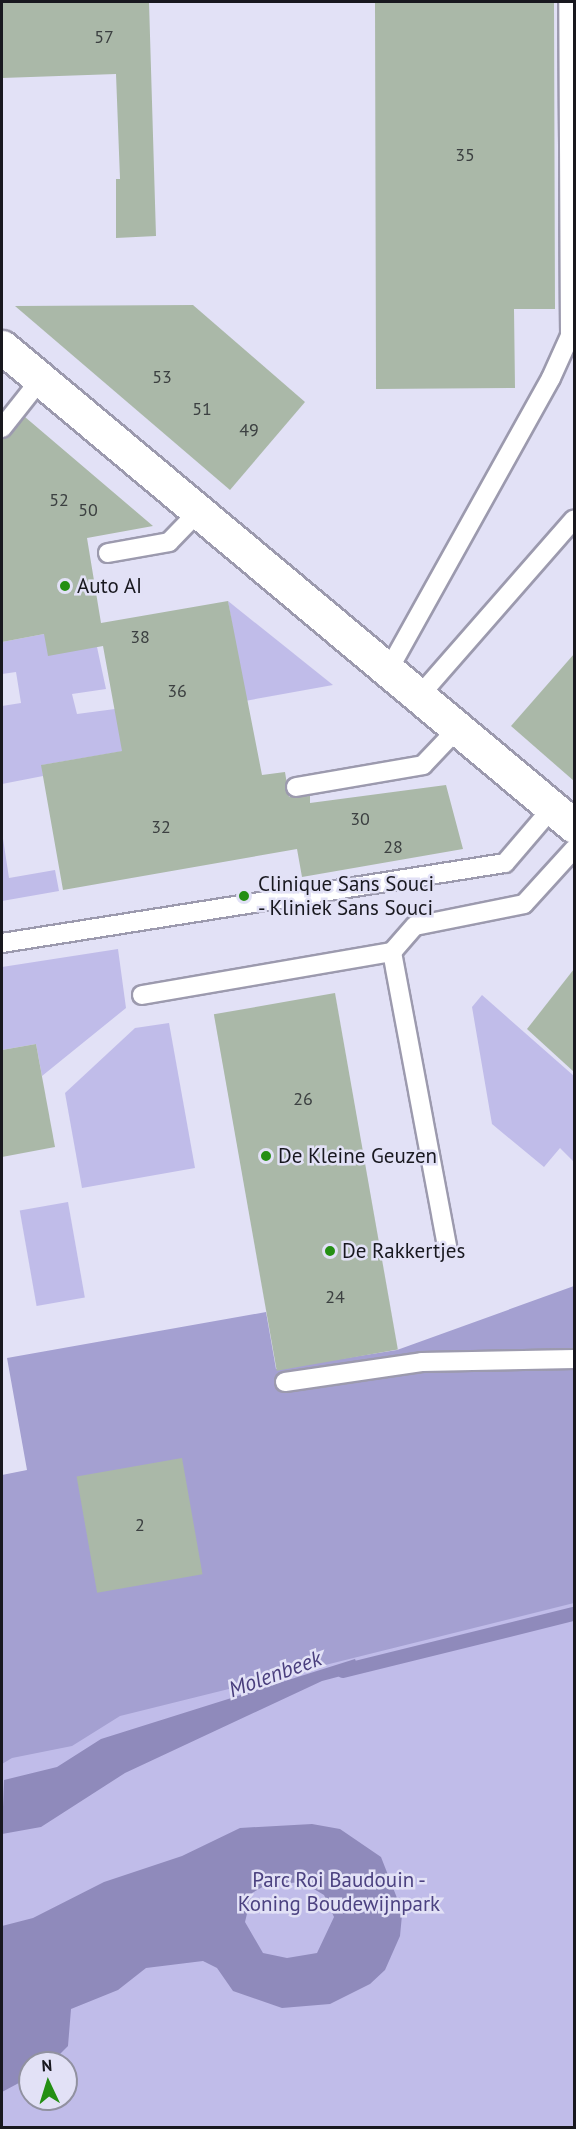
<!DOCTYPE html>
<html>
<head>
<meta charset="utf-8">
<style>
	body { margin:0 }
	#map { position:relative; width:576px; height:2129px; overflow:hidden; background:#e2e1f6; font-family:"PT Sans",sans-serif }
	div>[style] { position:absolute }
	.green>* { inset:0; background:#c0bce9; transform-origin:0 0 }
	.forest>* { inset:0; background:#a4a0d1 }
	.water>* { inset:0; background:#8f8abb }
	.stream>* { height:14px; margin:-7px; padding:0 7px; transform-origin:7px; border-radius:7px; background:#8f8abb }
	.building>* { inset:0; background:#aab8a8; transform-origin:0 0 }
	.roads { filter:drop-shadow(2px 0 #9c9aae) drop-shadow(-2px 0 #9c9aae) drop-shadow(0 2px #9c9aae) drop-shadow(0 -2px #9c9aae) }
	.lane>* { height:18px; margin:-9px; padding:0 9px; transform-origin:9px; border-radius:9px; background:#fff }
	.street>* { height:33px; margin:-16.5px; padding:0 16.5px; transform-origin:16.5px; border-radius:16.5px; background:#fff }
	.dots>* { width:16px; height:16px; translate:-50% -50%; box-sizing:border-box; border:3px solid #e2e1f6; border-radius:50% }
	span { translate:-50% -50%; white-space:nowrap; text-align:center; line-height:1.15; -webkit-text-stroke:5px #e2e1f6; paint-order:stroke }
	.number-label { font-size:18px; color:#3c4041 }
	.number-label span { -webkit-text-stroke-width:0 }
	.poi-label { font-size:21px; color:#18181f }
	.left { translate:0 -50%; text-align:left }
	.park-label { font-size:21px; color:#4c4281 }
	.water-label { font-size:22px; color:#493e7d; font-style:italic }
	.frame { position:absolute; inset:0; border:3px solid #18181f; pointer-events:none }
	.north { position:absolute; left:18px; top:2051px; width:60px; height:60px; box-sizing:border-box; background:#e2e1f6; border:2px solid #9191a0; border-radius:50%; rotate:356deg; font-size:16px; font-weight:700; line-height:24px; text-align:center; color:#18181f }
	.north::after { content:''; display:block; margin:auto; width:21px; height:27px; background:#248f13; clip-path:polygon(50% 0,100% 100%,50% 72%,0 100%) }
</style>
</head>
<body>
<div id="map">
	<div class="green">
		<i style="clip-path:polygon(228px 601px,333px 685px,245px 701px)"></i>
		<i style="clip-path:polygon(44px 634px,97px 647px,106px 689px,72px 694px,77px 714px,115px 709px,124px 751px,42px 765px,43px 776px,2px 784px,2px 706px,21px 703px,16px 672px,2px 674px,2px 642px)"></i>
		<i style="clip-path:polygon(2px 832px,9px 878px,55px 870px,59px 891px,2px 901px)"></i>
		<i style="clip-path:polygon(118px 949px,126px 1008px,42px 1076px,36px 1044px,2px 1050px,2px 967px)"></i>
		<i style="clip-path:polygon(482px 995px,574px 1076px,574px 1162px,560px 1148px,544px 1167px,492px 1124px,472px 1007px)"></i>
		<i style="clip-path:polygon(169px 1023px,195px 1168px,82px 1188px,65px 1093px,135px 1028px)"></i>
		<i style="left:68px;top:1202px;width:97px;height:49px;rotate:80deg"></i>
		<i style="clip-path:polygon(evenodd,574px 1599px,574px 2127px,2px 2127px,2px 1727px,574px 1599px,30px 2063px,66px 2063px,66px 2099px,30px 2099px,30px 2063px)"></i>
	</div>
	<div class="forest">
		<i style="clip-path:polygon(574px 1286px,574px 1603px,120px 1716px,72px 1746px,12px 1758px,2px 1764px,2px 1475px,27px 1470px,7px 1358px,266px 1312px,276px 1369px,397px 1350px)"></i>
	</div>
	<div class="water">
		<i style="clip-path:polygon(355px 1659px,360px 1671px,322px 1681px,125px 1773px,41px 1827px,2px 1834px,4px 1780px,57px 1767px,101px 1739px)"></i>
		<i style="clip-path:polygon(evenodd,312px 1824px,340px 1829px,381px 1857px,397px 1898px,402px 1915px,400px 1936px,385px 1970px,370px 1984px,330px 2004px,282px 2008px,233px 1991px,217px 1968px,203px 1961px,146px 1968px,118px 1990px,71px 2009px,68px 2046px,51px 2063px,30px 2063px,30px 2077px,2px 2092px,2px 1926px,33px 1918px,104px 1882px,182px 1856px,240px 1828px,312px 1824px,302px 1882px,324px 1895px,334px 1917px,317px 1953px,287px 1958px,263px 1953px,245px 1922px,252px 1893px,266px 1885px,302px 1882px)"></i>
	</div>
	<div class="stream">
		<i style="left:343px;top:1671px;width:238px;rotate:-13.9deg"></i>
	</div>
	<div class="building">
		<i style="clip-path:polygon(2px 2px,149px 2px,156px 236px,116px 238px,116px 179px,120px 179px,116px 74px,2px 78px)"></i>
		<i style="clip-path:polygon(375px 2px,554px 2px,555px 309px,514px 309px,515px 388px,376px 389px)"></i>
		<i style="clip-path:polygon(193px 305px,305px 402px,230px 490px,15px 306px)"></i>
		<i style="clip-path:polygon(25px 417px,153px 526px,87px 538px,101px 623px,228px 601px,262px 775px,285px 772px,289px 797px,310px 796px,310px 803px,446px 785px,463px 849px,302px 877px,297px 849px,63px 890px,41px 765px,122px 751px,103px 646px,48px 656px,44px 634px,2px 642px,2px 439px)"></i>
		<i style="clip-path:polygon(574px 654px,574px 781px,511px 726px)"></i>
		<i style="clip-path:polygon(574px 969px,574px 1072px,527px 1029px)"></i>
		<i style="left:335px;top:993px;width:362px;height:123px;rotate:80deg"></i>
		<i style="clip-path:polygon(36px 1044px,55px 1147px,2px 1157px,2px 1050px)"></i>
		<i style="left:182px;top:1458px;width:118px;height:107px;rotate:80deg"></i>
	</div>
	<div class="roads">
		<div class="lane">
			<i style="left:2px;top:428px;width:61px;rotate:-51.6deg"></i>
			<i style="left:108px;top:553px;width:62px;rotate:-10.2deg"></i>
			<i style="left:169px;top:542px;width:39px;rotate:-46deg"></i>
			<i style="left:389px;top:669px;width:333px;rotate:-60.9deg"></i>
			<i style="left:551px;top:378px;width:46px;rotate:-65.7deg"></i>
			<i style="left:570px;top:336px;width:334px;rotate:-90.3deg"></i>
			<i style="left:421px;top:694px;width:232px;rotate:-48.8deg"></i>
			<i style="left:296px;top:787px;width:129px;rotate:-9.8deg"></i>
			<i style="left:423px;top:765px;width:54px;rotate:-46.5deg"></i>
			<i style="left:2px;top:943px;width:509px;rotate:-9.04deg"></i>
			<i style="left:505px;top:863px;width:74px;rotate:-49.4deg"></i>
			<i style="left:392px;top:952px;width:300px;rotate:79.4deg"></i>
			<i style="left:142px;top:995px;width:254px;rotate:-9.8deg"></i>
			<i style="left:392px;top:952px;width:35px;rotate:-49deg"></i>
			<i style="left:415px;top:926px;width:111px;rotate:-11.4deg"></i>
			<i style="left:524px;top:904px;width:74px;rotate:-47.7deg"></i>
			<i style="left:285px;top:1382px;width:138px;rotate:-8.3deg"></i>
			<i style="left:422px;top:1362px;width:152px;rotate:-1.1deg"></i>
		</div>
		<div class="street">
			<i style="left:2px;top:347px;width:746px;rotate:39.94deg"></i>
		</div>
	</div>
	<div class="dots">
		<i style="left:65px;top:586px;background:#248f13"></i>
		<i style="left:244px;top:896px;background:#248f13"></i>
		<i style="left:266px;top:1156px;background:#248f13"></i>
		<i style="left:330px;top:1251px;background:#248f13"></i>
	</div>
	<div class="number-label">
		<span style="left:104px;top:37px">57</span>
		<span style="left:465px;top:155px">35</span>
		<span style="left:162px;top:377px">53</span>
		<span style="left:202px;top:409px">51</span>
		<span style="left:249px;top:430px">49</span>
		<span style="left:59px;top:500px">52</span>
		<span style="left:88px;top:510px">50</span>
		<span style="left:140px;top:637px">38</span>
		<span style="left:177px;top:691px">36</span>
		<span style="left:360px;top:819px">30</span>
		<span style="left:161px;top:827px">32</span>
		<span style="left:393px;top:847px">28</span>
		<span style="left:303px;top:1099px">26</span>
		<span style="left:335px;top:1297px">24</span>
		<span style="left:140px;top:1525px">2</span>
	</div>
	<div class="poi-label">
		<span class="left" style="left:77px;top:586px">Auto AI</span>
		<span class="left" style="left:258px;top:896px">Clinique Sans Souci<br>- Kliniek Sans Souci</span>
		<span class="left" style="left:278px;top:1156px">De Kleine Geuzen</span>
		<span class="left" style="left:342px;top:1251px">De Rakkertjes</span>
	</div>
	<div class="park-label">
		<span style="left:339px;top:1892px">Parc Roi Baudouin -<br>Koning Boudewijnpark</span>
	</div>
	<div class="water-label">
		<span style="left:275px;top:1674px;rotate:-20deg">Molenbeek</span>
	</div>
	<div class="frame"></div>
	<div class="north">N</div>
</div>
</body>
</html>
